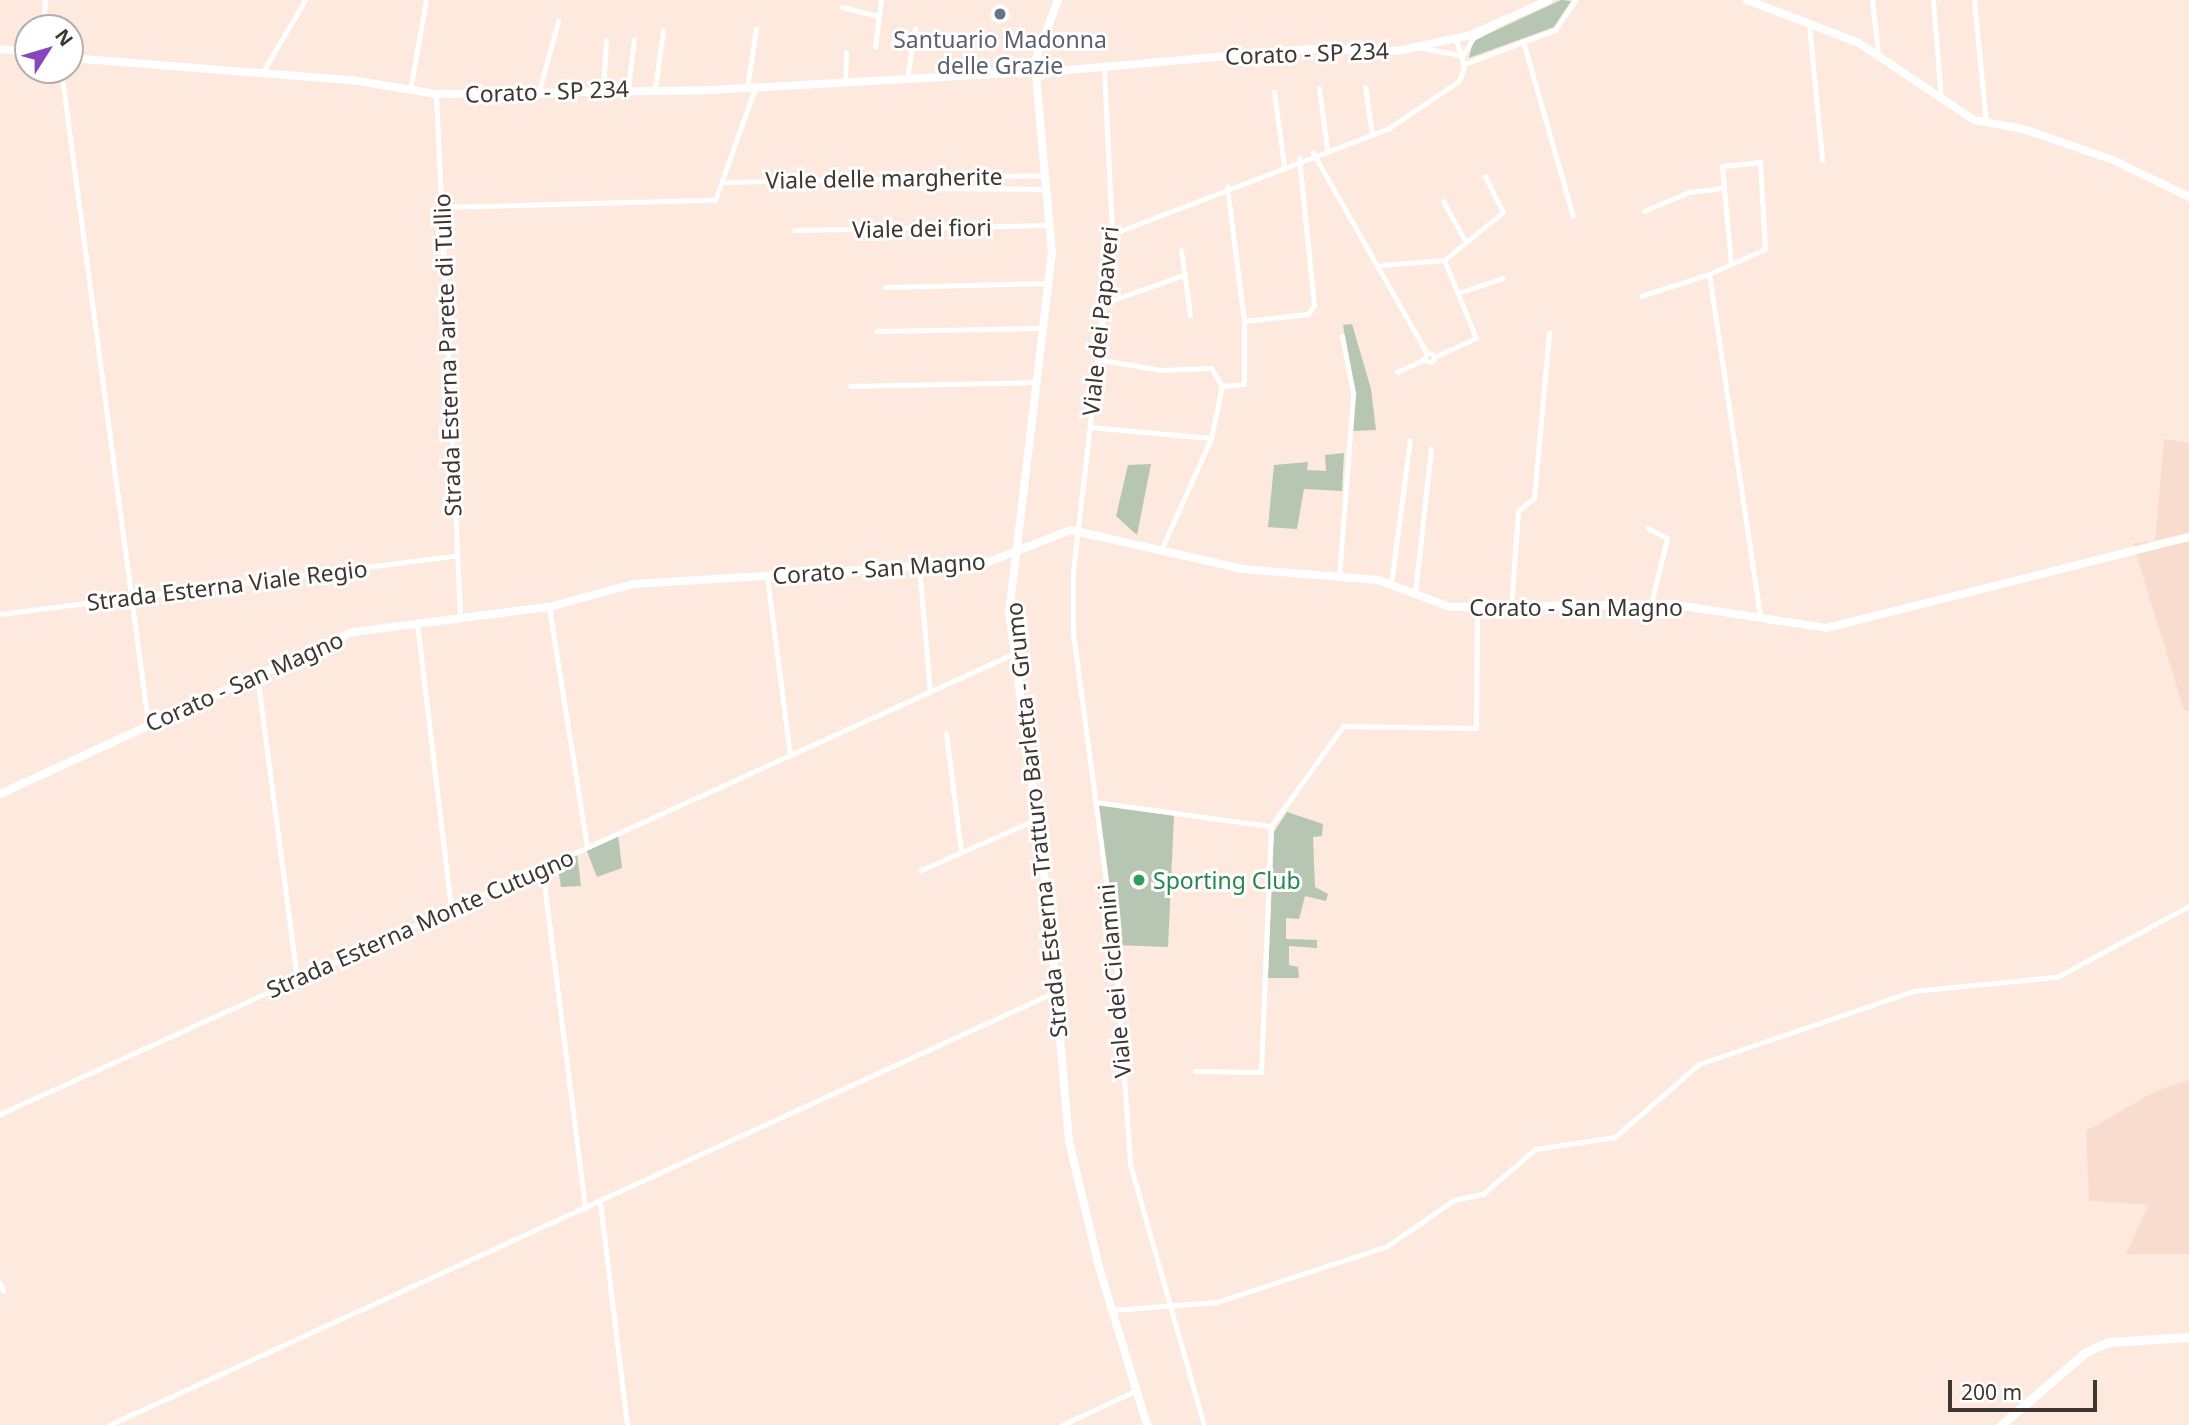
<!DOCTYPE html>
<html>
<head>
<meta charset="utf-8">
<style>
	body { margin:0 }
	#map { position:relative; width:2189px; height:1425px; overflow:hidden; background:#fde9de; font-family:"Noto Sans",sans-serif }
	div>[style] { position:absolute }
	.built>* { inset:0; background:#f8ddce }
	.green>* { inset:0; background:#b7c5b3 }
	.street>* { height:5px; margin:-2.5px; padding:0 2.5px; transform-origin:2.5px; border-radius:2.5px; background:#fff }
	.street>.ring { margin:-2.5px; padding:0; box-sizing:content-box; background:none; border:5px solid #fff; border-radius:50% }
	.secondary>* { height:8px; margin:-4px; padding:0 4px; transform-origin:4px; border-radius:4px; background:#fff }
	.secondary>.ring { margin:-4px; padding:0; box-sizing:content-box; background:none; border:8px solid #fff; border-radius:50% }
	.primary>* { height:9px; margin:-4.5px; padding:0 4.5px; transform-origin:4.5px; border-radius:4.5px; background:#fff }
	.dots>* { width:19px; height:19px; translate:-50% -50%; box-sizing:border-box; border:4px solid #fff; border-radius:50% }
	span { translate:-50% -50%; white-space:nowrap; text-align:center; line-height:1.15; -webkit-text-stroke:6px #fff; paint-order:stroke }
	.worship-label { font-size:23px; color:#5b616d }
	.street-label { font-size:23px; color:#3e3631 }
	.leisure-label { font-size:23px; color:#27864d }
	.left { translate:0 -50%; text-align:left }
	.north { position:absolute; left:14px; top:14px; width:70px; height:70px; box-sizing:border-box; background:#fff; border:2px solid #b2afad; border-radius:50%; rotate:53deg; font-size:19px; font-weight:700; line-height:28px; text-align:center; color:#3e3631 }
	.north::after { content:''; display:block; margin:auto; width:24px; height:32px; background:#8846ba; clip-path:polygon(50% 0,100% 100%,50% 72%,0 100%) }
	.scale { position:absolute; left:1948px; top:1380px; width:149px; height:32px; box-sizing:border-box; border:4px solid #3e3631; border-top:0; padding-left:9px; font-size:21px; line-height:24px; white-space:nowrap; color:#3e3631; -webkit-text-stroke:5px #fff; paint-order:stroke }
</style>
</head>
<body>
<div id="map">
	<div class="built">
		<i style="clip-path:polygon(2164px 439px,2189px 443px,2189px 710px,2184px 711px,2133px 543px,2155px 541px)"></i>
		<i style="clip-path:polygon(2189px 1080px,2189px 1254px,2126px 1254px,2148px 1205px,2089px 1201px,2086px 1131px,2156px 1091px)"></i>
	</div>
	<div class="green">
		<i style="clip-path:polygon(1561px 0,1571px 1px,1554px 27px,1469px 58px,1473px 41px)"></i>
		<i style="clip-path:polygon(1352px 324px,1371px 389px,1376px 430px,1352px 431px,1354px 392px,1343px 325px)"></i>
		<i style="clip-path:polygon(1344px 453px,1342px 491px,1304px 489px,1297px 529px,1268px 527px,1274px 465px,1308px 462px,1307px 470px,1326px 471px,1325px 455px)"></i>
		<i style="clip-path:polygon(1151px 464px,1137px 535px,1116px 516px,1128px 465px)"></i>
		<i style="clip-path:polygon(1097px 804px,1174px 815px,1168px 947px,1116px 945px)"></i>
		<i style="clip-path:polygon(1287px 812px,1323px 824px,1322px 836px,1313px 837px,1315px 887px,1328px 894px,1326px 901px,1305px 896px,1299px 919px,1286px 918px,1286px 939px,1317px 940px,1317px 948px,1289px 946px,1289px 965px,1298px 967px,1299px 978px,1268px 978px,1274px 832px)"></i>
		<i style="clip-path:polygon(618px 834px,622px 868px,597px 877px,586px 849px)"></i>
		<i style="clip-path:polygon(577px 853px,581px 886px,561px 887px,557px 862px)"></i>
	</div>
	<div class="street">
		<i style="left:1872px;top:0;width:53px;rotate:83.5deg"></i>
		<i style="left:1933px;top:0;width:99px;rotate:85.4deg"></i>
		<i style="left:1974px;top:0;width:123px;rotate:84.4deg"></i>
		<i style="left:842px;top:7px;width:38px;rotate:14deg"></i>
		<i style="left:1809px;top:24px;width:137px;rotate:84.5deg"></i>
		<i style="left:43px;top:28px;width:28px;rotate:-86deg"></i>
		<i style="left:1523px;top:41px;width:182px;rotate:74.1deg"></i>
		<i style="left:875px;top:47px;width:47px;rotate:-82.7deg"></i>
		<i style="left:1421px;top:48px;width:39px;rotate:10deg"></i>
		<i style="left:1462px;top:57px;width:22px;rotate:-60deg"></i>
		<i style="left:1473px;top:38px;width:23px;rotate:-29deg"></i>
		<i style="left:1464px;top:64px;width:97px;rotate:-20.5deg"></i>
		<i style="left:1555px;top:30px;width:36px;rotate:-56deg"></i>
		<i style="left:1104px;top:69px;width:165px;rotate:87.2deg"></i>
		<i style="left:1112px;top:234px;width:341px;rotate:96.6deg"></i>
		<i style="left:1073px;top:573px;width:60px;rotate:90deg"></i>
		<i style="left:1073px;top:633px;width:318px;rotate:82.4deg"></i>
		<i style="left:1115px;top:948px;width:217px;rotate:86deg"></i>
		<i style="left:1130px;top:1164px;width:271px;rotate:74.2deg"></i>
		<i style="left:61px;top:70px;width:659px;rotate:82.41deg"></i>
		<i style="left:262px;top:73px;width:85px;rotate:-59.5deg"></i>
		<i style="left:907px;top:79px;width:51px;rotate:-80.9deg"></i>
		<i style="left:845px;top:83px;width:31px;rotate:-88deg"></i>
		<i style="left:1365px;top:87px;width:48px;rotate:81.5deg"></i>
		<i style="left:655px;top:88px;width:58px;rotate:-82deg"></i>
		<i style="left:747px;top:88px;width:60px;rotate:-81.3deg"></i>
		<i style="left:1319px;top:88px;width:62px;rotate:82.5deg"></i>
		<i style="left:603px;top:89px;width:49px;rotate:-86.5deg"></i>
		<i style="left:628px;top:89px;width:50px;rotate:-83.2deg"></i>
		<i style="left:410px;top:90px;width:91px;rotate:-79.9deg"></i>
		<i style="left:539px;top:91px;width:73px;rotate:-74.8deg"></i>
		<i style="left:1274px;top:92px;width:74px;rotate:82.2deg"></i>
		<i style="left:436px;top:94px;width:523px;rotate:87.37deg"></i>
		<i style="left:1313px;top:153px;width:231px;rotate:60.4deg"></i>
		<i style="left:722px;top:182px;width:324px;rotate:-1.2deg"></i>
		<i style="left:919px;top:188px;width:128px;rotate:0.4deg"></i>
		<i style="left:1443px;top:201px;width:43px;rotate:61.1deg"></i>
		<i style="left:440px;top:207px;width:275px;rotate:-1.5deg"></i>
		<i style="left:715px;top:200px;width:119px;rotate:-70.3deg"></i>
		<i style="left:1644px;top:211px;width:49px;rotate:-22.9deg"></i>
		<i style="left:1689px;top:192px;width:35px;rotate:-7deg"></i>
		<i style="left:794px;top:230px;width:256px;rotate:-1.1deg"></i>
		<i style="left:1112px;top:234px;width:297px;rotate:-20.9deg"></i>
		<i style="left:1389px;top:128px;width:84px;rotate:-33.9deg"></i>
		<i style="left:1459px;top:81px;width:15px;rotate:-70deg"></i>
		<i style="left:1464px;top:67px;width:29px;rotate:-106deg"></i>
		<i style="left:1181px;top:250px;width:66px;rotate:82.1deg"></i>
		<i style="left:1382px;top:265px;width:62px;rotate:-4.6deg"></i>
		<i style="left:1444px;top:260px;width:76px;rotate:-39.1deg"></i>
		<i style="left:1503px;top:212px;width:40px;rotate:-116.6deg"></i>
		<i style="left:1709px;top:274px;width:347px;rotate:81.5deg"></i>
		<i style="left:885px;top:287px;width:163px;rotate:-1.4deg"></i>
		<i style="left:1458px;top:293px;width:47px;rotate:-18.4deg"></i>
		<i style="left:1641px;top:296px;width:71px;rotate:-17.9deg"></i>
		<i style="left:1709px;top:274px;width:61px;rotate:-24.1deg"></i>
		<i style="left:1765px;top:249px;width:87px;rotate:-93.3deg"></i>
		<i style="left:1760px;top:162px;width:38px;rotate:174deg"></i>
		<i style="left:1722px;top:166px;width:98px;rotate:84.8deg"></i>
		<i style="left:1104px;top:303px;width:85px;rotate:-19.3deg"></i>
		<i style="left:1244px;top:321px;width:64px;rotate:-6.2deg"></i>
		<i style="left:1308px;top:314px;width:11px;rotate:-56deg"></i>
		<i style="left:1314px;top:305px;width:148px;rotate:-95.8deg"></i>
		<i style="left:876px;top:331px;width:166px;rotate:-1deg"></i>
		<i class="ring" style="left:1425.5px;top:353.5px;width:4px;height:4px"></i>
		<i style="left:1434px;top:357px;width:46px;rotate:-24.3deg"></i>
		<i style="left:1476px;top:338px;width:84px;rotate:-112.3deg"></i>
		<i style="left:1097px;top:359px;width:64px;rotate:9.9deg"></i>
		<i style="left:1160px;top:370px;width:51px;rotate:-2.2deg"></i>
		<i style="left:1211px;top:368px;width:21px;rotate:59deg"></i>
		<i style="left:1222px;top:386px;width:22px;rotate:-5deg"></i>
		<i style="left:1244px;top:384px;width:63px;rotate:-90deg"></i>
		<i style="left:1244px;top:321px;width:135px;rotate:-97.2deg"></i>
		<i style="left:1397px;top:372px;width:31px;rotate:-25deg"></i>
		<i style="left:850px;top:386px;width:185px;rotate:-1.2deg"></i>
		<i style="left:1090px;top:427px;width:121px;rotate:5.2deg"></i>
		<i style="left:1648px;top:528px;width:21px;rotate:28deg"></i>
		<i style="left:1667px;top:538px;width:68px;rotate:103.6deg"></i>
		<i style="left:1161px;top:550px;width:123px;rotate:-65.9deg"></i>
		<i style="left:1211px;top:438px;width:53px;rotate:-78.1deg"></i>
		<i style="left:919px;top:566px;width:126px;rotate:85deg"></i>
		<i style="left:767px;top:576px;width:180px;rotate:82.7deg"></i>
		<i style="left:1339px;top:577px;width:185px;rotate:-85.6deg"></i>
		<i style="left:1353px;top:393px;width:58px;rotate:-100.9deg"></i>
		<i style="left:1391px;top:584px;width:145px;rotate:-82.5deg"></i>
		<i style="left:1415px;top:593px;width:145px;rotate:-83.7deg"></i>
		<i style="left:549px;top:607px;width:243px;rotate:81deg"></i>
		<i style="left:1511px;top:607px;width:96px;rotate:-85.8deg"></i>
		<i style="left:1518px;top:511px;width:21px;rotate:-39deg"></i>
		<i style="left:1534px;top:498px;width:166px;rotate:-84.8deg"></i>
		<i style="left:0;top:614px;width:458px;rotate:-7.3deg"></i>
		<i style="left:417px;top:623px;width:288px;rotate:83.2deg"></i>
		<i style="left:257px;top:675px;width:307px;rotate:82.5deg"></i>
		<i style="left:946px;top:733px;width:120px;rotate:82.8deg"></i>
		<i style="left:1095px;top:802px;width:178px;rotate:7.8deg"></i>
		<i style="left:542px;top:867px;width:345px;rotate:82.8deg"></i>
		<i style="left:921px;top:870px;width:127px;rotate:-23.7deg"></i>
		<i style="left:1195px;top:1071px;width:66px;rotate:0.9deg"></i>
		<i style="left:1261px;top:1072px;width:246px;rotate:-87.7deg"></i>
		<i style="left:1271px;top:826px;width:123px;rotate:-54.2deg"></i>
		<i style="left:1343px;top:726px;width:133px;rotate:0.9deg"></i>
		<i style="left:1476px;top:728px;width:119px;rotate:-89.5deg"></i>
		<i style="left:0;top:1114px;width:1115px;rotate:-24.43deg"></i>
		<i style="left:600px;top:1202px;width:225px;rotate:83.1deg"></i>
		<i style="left:0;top:1283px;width:8px;rotate:67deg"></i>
		<i style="left:1112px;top:1310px;width:105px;rotate:-4.4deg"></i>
		<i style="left:1217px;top:1302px;width:179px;rotate:-18.2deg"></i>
		<i style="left:1387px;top:1246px;width:81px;rotate:-34.5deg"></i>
		<i style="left:1454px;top:1200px;width:30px;rotate:-12deg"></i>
		<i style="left:1483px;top:1194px;width:69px;rotate:-40.9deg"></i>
		<i style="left:1535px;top:1149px;width:81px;rotate:-8.5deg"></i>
		<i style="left:1615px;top:1137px;width:111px;rotate:-41deg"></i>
		<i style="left:1699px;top:1064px;width:226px;rotate:-18.8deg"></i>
		<i style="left:1913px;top:991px;width:145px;rotate:-5.6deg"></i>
		<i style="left:2057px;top:977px;width:150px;rotate:-28.3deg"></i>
		<i style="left:109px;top:1425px;width:1043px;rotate:-24.6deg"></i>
		<i style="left:1062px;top:1425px;width:81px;rotate:-25deg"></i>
	</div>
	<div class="secondary">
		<i style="left:1747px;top:0;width:120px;rotate:21deg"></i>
		<i style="left:1859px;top:43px;width:138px;rotate:33.8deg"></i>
		<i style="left:1974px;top:120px;width:50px;rotate:10.4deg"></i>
		<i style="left:2023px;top:129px;width:95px;rotate:19deg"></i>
		<i style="left:2113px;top:160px;width:85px;rotate:26deg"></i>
		<i style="left:0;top:49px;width:28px;rotate:6deg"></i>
		<i style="left:70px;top:58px;width:283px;rotate:4.5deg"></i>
		<i style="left:352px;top:80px;width:85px;rotate:9.5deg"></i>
		<i style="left:436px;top:94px;width:275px;rotate:-0.8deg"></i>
		<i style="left:711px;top:90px;width:323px;rotate:-3.2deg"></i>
		<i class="ring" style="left:1031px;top:60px;width:8px;height:8px"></i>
		<i style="left:1035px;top:61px;width:65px;rotate:-69.3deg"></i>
		<i style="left:1045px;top:72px;width:262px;rotate:-5deg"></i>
		<i style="left:1306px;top:49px;width:91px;rotate:1.3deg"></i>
		<i style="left:1397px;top:51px;width:76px;rotate:-12.2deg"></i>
		<i style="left:1471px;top:35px;width:85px;rotate:-24.2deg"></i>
		<i style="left:1036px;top:75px;width:179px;rotate:84.9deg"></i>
		<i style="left:1052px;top:253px;width:361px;rotate:96.8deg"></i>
		<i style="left:1009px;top:611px;width:304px;rotate:82.4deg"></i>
		<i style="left:1049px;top:912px;width:230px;rotate:85deg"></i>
		<i style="left:1069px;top:1141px;width:130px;rotate:76.6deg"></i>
		<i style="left:1099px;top:1267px;width:165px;rotate:73.1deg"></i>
		<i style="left:0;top:794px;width:388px;rotate:-24.7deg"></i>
		<i style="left:353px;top:632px;width:198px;rotate:-7.3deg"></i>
		<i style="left:549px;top:607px;width:87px;rotate:-15.3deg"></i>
		<i style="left:633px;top:584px;width:356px;rotate:-3.5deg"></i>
		<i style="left:988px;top:562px;width:89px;rotate:-21.1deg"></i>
		<i style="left:1071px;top:530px;width:175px;rotate:12.8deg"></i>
		<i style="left:1242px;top:569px;width:136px;rotate:4.6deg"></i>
		<i style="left:1378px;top:580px;width:77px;rotate:20.6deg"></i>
		<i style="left:1450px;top:607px;width:220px;rotate:-0.8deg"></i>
		<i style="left:1670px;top:604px;width:158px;rotate:8.7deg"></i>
		<i style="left:1826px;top:628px;width:374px;rotate:-14.1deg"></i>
	</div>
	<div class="primary">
		<i style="left:2001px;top:1425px;width:112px;rotate:-40.7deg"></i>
		<i style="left:2086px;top:1352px;width:24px;rotate:-24deg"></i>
		<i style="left:2108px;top:1342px;width:81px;rotate:-3.5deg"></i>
	</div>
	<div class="dots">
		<i style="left:1000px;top:14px;background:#6b7280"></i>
		<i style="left:1139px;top:880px;background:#2e9e5b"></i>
	</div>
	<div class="worship-label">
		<span style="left:1000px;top:52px">Santuario Madonna<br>delle Grazie</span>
	</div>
	<div class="street-label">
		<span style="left:1307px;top:53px;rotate:-2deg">Corato - SP 234</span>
		<span style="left:547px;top:91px;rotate:-2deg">Corato - SP 234</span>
		<span style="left:884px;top:178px;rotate:-1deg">Viale delle margherite</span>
		<span style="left:922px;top:228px;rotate:-1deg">Viale dei fiori</span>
		<span style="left:1100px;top:321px;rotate:-84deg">Viale dei Papaveri</span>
		<span style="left:447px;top:355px;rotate:-92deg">Strada Esterna Parete di Tullio</span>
		<span style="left:879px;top:568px;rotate:-4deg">Corato - San Magno</span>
		<span style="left:227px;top:585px;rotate:-7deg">Strada Esterna Viale Regio</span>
		<span style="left:1576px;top:607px">Corato - San Magno</span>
		<span style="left:244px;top:681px;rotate:-24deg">Corato - San Magno</span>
		<span style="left:1036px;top:820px;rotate:-96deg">Strada Esterna Tratturo Barletta - Grumo</span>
		<span style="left:420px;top:923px;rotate:-24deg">Strada Esterna Monte Cutugno</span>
		<span style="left:1114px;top:981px;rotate:-95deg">Viale dei Ciclamini</span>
	</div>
	<div class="leisure-label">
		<span class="left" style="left:1153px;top:880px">Sporting Club</span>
	</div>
	<div class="north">N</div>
	<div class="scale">200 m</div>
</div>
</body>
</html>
